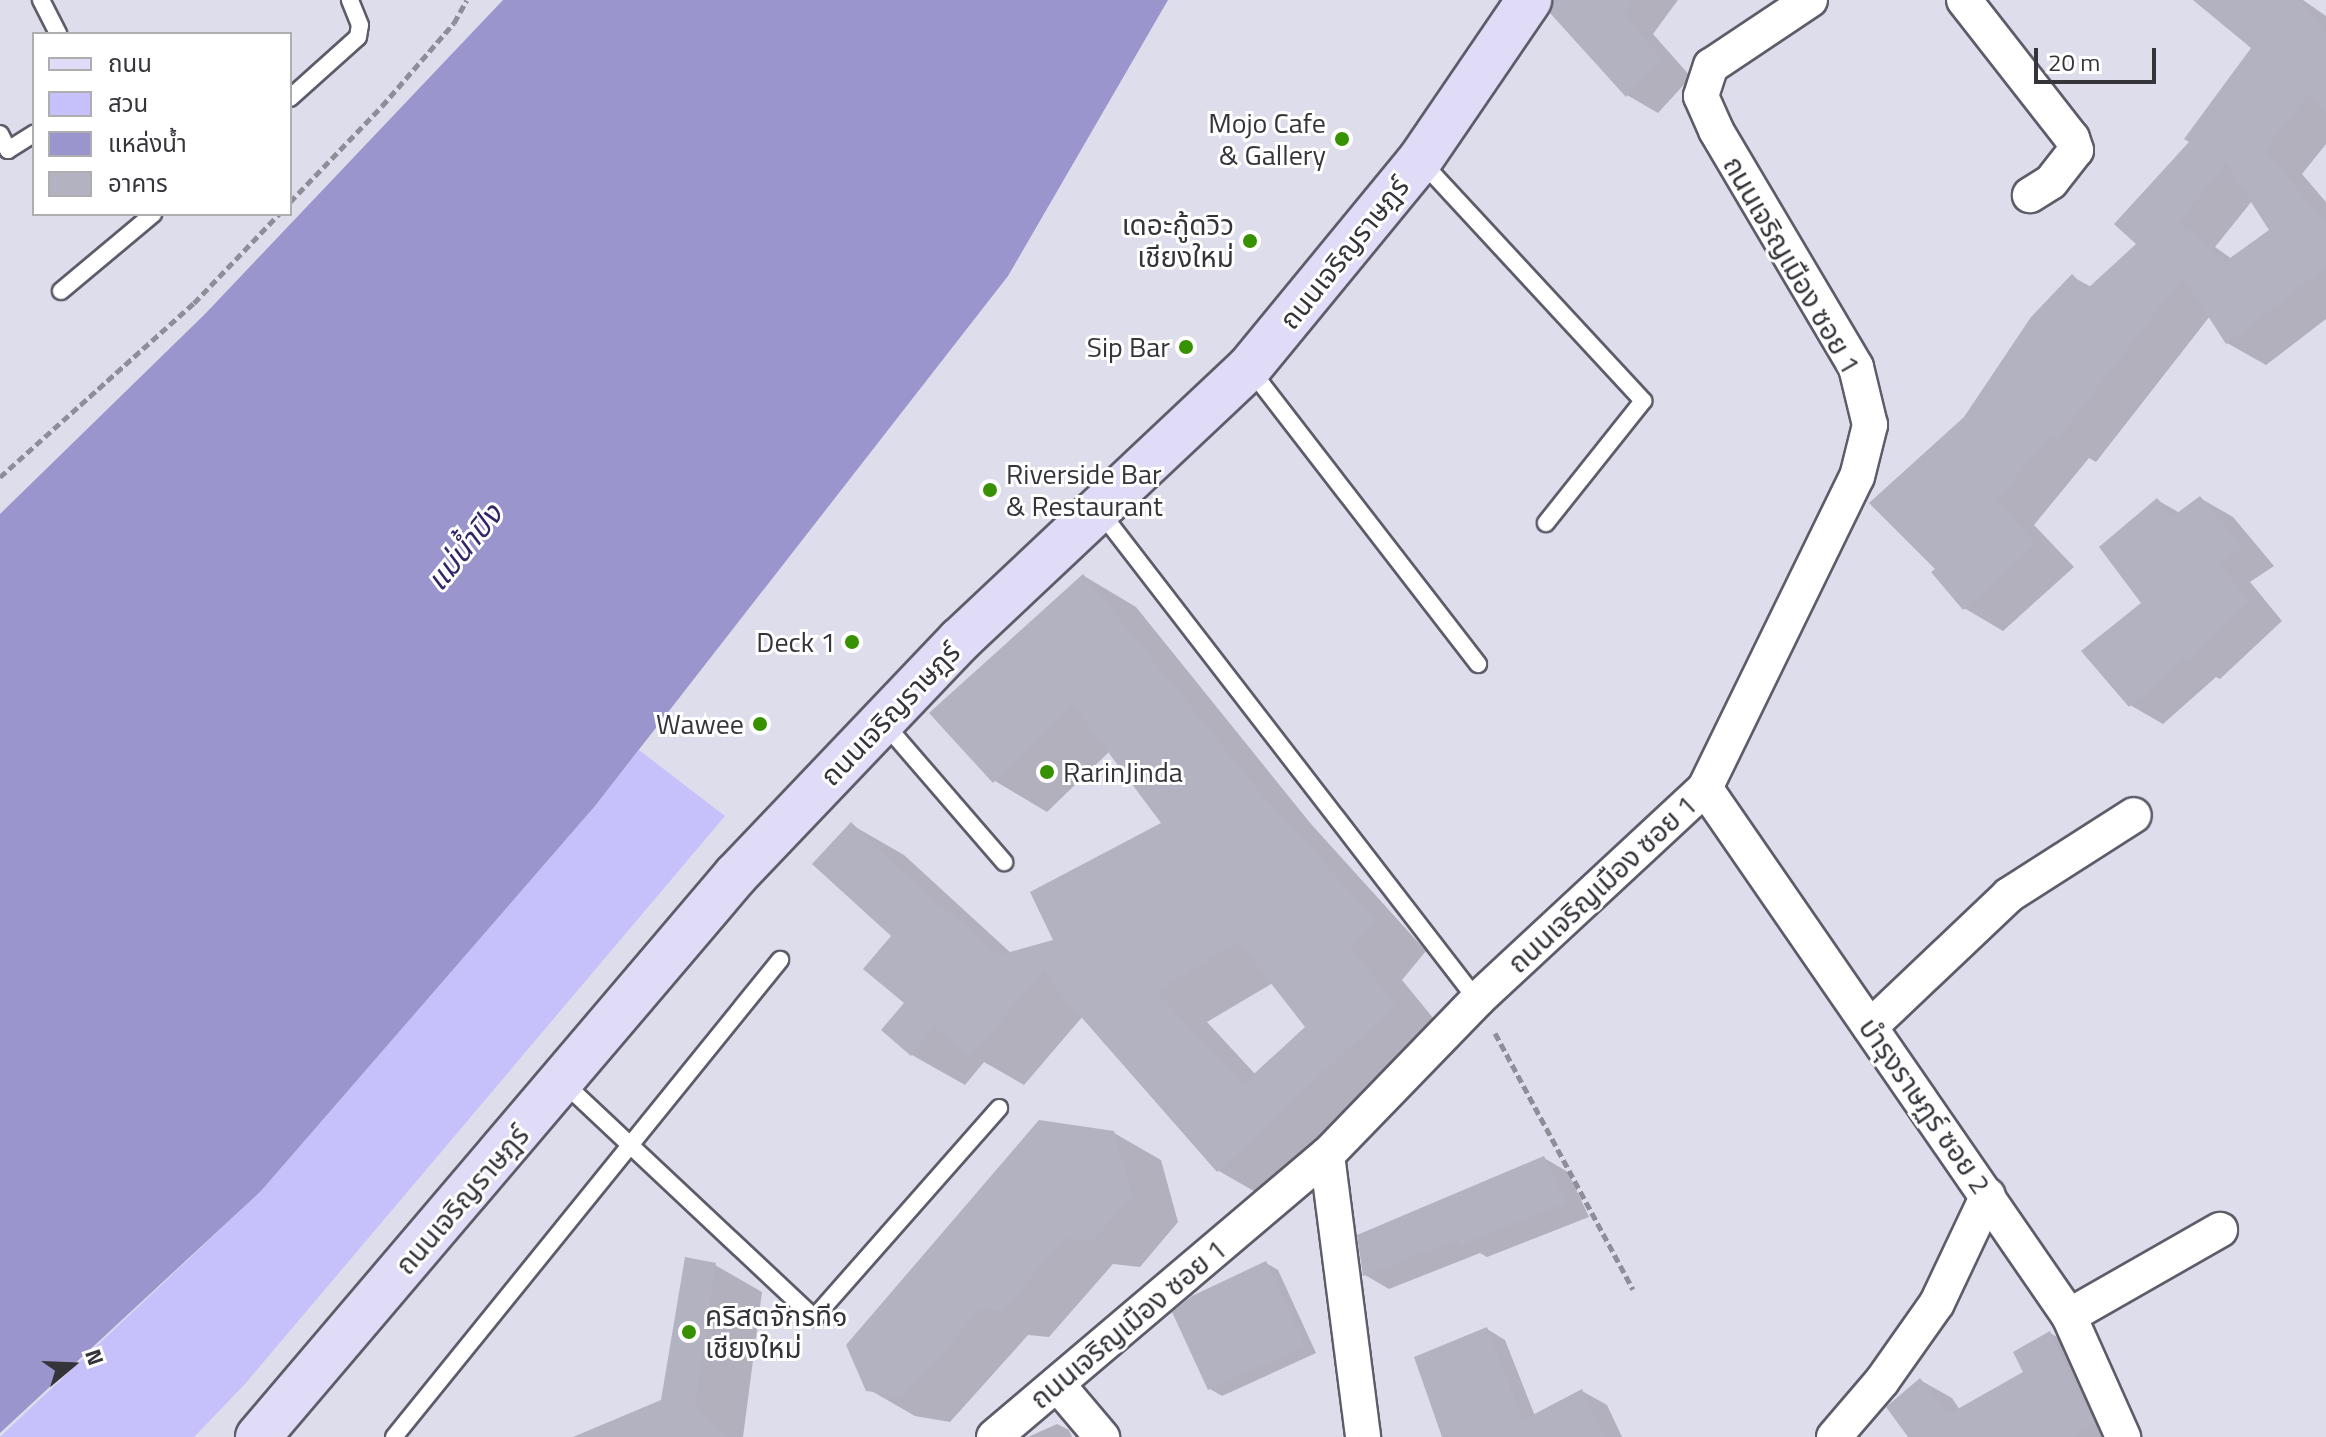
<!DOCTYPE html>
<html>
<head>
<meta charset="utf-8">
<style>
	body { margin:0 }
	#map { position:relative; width:2326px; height:1437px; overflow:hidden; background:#deddec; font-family:"Titillium Web","Noto Sans Thai",sans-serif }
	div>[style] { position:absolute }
	.green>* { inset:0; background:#c6c1fa }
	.water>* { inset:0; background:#9a95cc }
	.shadow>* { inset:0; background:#0003 }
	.building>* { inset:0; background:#b3b2c1 }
	.path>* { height:5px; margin-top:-2.5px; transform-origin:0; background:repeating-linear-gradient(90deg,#8e8d98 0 8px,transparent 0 12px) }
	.roads { filter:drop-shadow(2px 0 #5d5c69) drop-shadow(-2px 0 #5d5c69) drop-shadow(0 2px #5d5c69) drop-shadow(0 -2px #5d5c69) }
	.service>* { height:16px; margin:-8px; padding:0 8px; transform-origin:8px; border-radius:8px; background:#fff }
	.minor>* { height:34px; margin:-17px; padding:0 17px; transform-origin:17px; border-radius:17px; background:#fff }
	.secondary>* { height:44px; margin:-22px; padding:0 22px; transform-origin:22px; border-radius:22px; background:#e0dcf7 }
	.dots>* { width:22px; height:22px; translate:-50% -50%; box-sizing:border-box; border:4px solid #fff; border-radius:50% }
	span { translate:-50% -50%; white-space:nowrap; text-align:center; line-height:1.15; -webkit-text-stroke:6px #fff; paint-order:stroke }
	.poi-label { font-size:28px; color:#35343a }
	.right { translate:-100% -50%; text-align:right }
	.left { translate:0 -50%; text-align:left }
	.street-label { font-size:28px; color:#35343a }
	.water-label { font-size:30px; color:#332567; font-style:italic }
	.legend { position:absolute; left:32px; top:32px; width:260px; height:184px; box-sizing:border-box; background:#fff; border:2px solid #aeaeb0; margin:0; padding:10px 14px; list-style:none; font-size:24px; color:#35343a }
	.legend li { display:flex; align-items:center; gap:16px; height:40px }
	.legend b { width:40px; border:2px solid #aeaeb0 }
	.north { position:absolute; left:32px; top:1325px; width:80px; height:80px; -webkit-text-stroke:6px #fff; paint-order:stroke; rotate:71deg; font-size:22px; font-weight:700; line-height:32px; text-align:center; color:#35343a }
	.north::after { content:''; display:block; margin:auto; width:28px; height:36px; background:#35343a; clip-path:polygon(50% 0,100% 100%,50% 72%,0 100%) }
	.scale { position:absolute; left:2034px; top:48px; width:122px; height:36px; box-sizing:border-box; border:4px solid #35343a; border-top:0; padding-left:10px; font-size:24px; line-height:28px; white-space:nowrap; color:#35343a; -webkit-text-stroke:6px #fff; paint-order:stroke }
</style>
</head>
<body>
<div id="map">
	<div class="green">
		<i style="clip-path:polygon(639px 750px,725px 816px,245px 1384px,194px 1437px,0 1437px,261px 1191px,595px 806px)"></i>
	</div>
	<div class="water">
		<i style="clip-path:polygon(503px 0,1168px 0,1008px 276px,595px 806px,261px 1191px,0 1433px,0 514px,205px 314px)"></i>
	</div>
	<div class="shadow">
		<i style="clip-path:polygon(1554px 0,1678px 0,1653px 34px,1691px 77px,1658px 113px,1627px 95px,1552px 12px)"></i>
		<i style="clip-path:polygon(evenodd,2196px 0,2303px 0,2326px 16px,2326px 144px,2302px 174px,2326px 202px,2326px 319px,2266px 365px,2227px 343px,2210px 316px,2096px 462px,2089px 458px,2034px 525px,2074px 567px,2003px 631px,1964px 608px,1938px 569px,1965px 418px,2073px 277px,2091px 287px,2139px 244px,2191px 142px,2254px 47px,2196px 0,2252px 201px,2271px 230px,2232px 259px,2215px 247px,2252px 201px)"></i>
		<i style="clip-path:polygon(2200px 498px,2233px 517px,2274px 566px,2250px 582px,2282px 621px,2220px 679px,2216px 677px,2163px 724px,2130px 705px,2157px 500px,2180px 513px)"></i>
		<i style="clip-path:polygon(evenodd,1084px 576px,1136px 607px,1311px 824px,1426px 951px,1402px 980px,1447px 1035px,1271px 1201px,1219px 1171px,1083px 1016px,1024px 1085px,984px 1062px,965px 1085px,912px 1055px,907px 1003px,893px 936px,852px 825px,904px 855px,1012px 954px,1056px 942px,1164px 824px,1110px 751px,1047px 812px,995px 781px,1084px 576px,1273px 983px,1307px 1027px,1256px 1075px,1207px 1022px,1273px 983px)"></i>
		<i style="clip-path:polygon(1114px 1133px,1161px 1160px,1178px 1222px,1140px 1267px,1113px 1264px,1049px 1337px,1028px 1335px,950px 1422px,915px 1416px,868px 1389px)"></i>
		<i style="clip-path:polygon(1544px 1158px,1568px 1172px,1589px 1217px,1487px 1257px,1480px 1253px,1389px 1289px,1365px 1275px)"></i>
		<i style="clip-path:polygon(1266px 1263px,1278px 1270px,1316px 1353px,1222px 1396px,1210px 1389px)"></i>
		<i style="clip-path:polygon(715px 1265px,762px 1292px,743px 1437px,576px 1437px,662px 1402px)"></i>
		<i style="clip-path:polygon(1487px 1329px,1505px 1340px,1535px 1416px,1582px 1391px,1607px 1405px,1622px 1437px,1443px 1437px)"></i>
		<i style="clip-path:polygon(2050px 1333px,2082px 1351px,2123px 1437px,1910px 1437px,1920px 1380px,1952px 1398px,1960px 1410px,2026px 1373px)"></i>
		<i style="clip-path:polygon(1057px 1424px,1069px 1430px,1072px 1437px,1028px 1437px)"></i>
	</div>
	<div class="building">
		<i style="clip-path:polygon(1554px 0,1634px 0,1623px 15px,1661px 58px,1626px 97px,1550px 13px)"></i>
		<i style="clip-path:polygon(evenodd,2193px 0,2299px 0,2326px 34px,2326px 114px,2309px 93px,2264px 151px,2326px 222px,2326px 267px,2226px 344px,2183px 277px,2056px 441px,2051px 435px,1996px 501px,2036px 544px,1963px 610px,1931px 572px,1935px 569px,1869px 503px,1964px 417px,2031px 317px,2072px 274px,2087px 289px,2136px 244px,2114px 224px,2189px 142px,2184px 139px,2251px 48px,2193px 0,2226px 163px,2269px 230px,2226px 261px,2178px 223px,2226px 163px)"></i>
		<i style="clip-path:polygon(2200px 496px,2243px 547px,2218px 563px,2250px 601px,2186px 662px,2184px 658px,2129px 707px,2081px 651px,2141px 603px,2099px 547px,2157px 498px,2173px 516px)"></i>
		<i style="clip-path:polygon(evenodd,1083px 574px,1259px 791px,1375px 919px,1350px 949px,1396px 1004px,1217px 1172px,1054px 986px,1045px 968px,970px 1057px,935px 1027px,911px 1056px,881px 1030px,904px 1003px,863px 969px,891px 936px,812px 864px,851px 822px,906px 876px,999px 955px,1053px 940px,1030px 892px,1161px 823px,1073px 705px,993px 783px,929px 713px,1083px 574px,1239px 942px,1305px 1027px,1243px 1084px,1156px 991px,1239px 942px)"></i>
		<i style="clip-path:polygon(1039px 1120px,1114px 1131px,1132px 1195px,1092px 1242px,1065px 1238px,1002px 1311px,981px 1309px,903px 1396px,866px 1391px,846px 1345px)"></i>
		<i style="clip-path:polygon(1544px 1156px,1566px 1203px,1461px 1245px,1459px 1239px,1363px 1276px,1357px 1235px)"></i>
		<i style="clip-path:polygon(685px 1257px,716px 1263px,695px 1406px,728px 1437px,573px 1437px,661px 1400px)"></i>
		<i style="clip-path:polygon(1266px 1261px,1305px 1346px,1208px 1390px,1172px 1312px,1192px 1296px)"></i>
		<i style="clip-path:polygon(1487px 1327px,1523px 1420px,1582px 1389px,1605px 1437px,1442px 1437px,1414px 1357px)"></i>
		<i style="clip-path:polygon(2050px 1331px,2095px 1423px,2073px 1437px,1908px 1437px,1886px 1407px,1920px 1378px,1947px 1415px,2023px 1372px,2013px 1352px)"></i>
	</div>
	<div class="path">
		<i style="left:290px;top:202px;width:133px;rotate:-46.2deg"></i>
		<i style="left:382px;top:106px;width:110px;rotate:-49.1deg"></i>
		<i style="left:454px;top:23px;width:26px;rotate:-61deg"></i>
		<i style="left:0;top:477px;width:261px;rotate:-41.9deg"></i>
		<i style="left:194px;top:303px;width:123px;rotate:-46.3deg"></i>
		<i style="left:1495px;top:1033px;width:291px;rotate:61.7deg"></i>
	</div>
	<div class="roads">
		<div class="service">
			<i style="left:41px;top:0;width:38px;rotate:63deg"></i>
			<i style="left:290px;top:98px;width:91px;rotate:-41.9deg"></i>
			<i style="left:358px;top:37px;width:12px;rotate:-81deg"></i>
			<i style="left:360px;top:25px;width:27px;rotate:-112deg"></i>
			<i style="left:0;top:134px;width:18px;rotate:63deg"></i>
			<i style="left:8px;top:150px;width:31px;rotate:-32deg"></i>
			<i style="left:1421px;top:161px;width:327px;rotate:47.2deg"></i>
			<i style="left:1643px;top:401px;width:156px;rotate:128.5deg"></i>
			<i style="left:61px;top:291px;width:120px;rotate:-39.9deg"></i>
			<i style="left:1250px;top:369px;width:373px;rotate:52.3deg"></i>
			<i style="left:1099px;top:510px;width:619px;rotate:52.35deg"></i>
			<i style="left:884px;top:723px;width:184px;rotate:49.2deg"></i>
			<i style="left:563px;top:1082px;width:345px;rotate:43.2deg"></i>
			<i style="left:814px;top:1318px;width:280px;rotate:-48.6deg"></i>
			<i style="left:394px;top:1437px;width:614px;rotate:-51.02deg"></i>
		</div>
		<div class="minor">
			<i style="left:1964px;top:0;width:175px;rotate:52deg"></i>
			<i style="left:2072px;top:138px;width:13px;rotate:72deg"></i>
			<i style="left:2076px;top:150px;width:41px;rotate:128deg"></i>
			<i style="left:2051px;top:182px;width:25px;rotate:148deg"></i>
			<i style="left:1705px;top:788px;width:641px;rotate:55.42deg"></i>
			<i style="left:2069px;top:1316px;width:133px;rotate:65.9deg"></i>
			<i style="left:1870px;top:1027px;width:192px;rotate:-43.5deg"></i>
			<i style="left:2009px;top:895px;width:148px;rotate:-32.6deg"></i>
			<i style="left:1327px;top:1155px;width:284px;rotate:82.7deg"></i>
			<i style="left:2069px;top:1316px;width:174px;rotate:-29.7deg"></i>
			<i style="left:1057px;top:1384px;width:70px;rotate:49.7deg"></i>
			<i style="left:994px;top:1437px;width:436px;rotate:-40.3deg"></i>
			<i style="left:1327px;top:1155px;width:216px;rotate:-45.9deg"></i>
			<i style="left:1477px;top:1000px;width:311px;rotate:-42.9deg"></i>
			<i style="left:1705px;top:788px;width:346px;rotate:-64deg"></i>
			<i style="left:1857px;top:477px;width:54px;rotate:-76deg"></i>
			<i style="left:1870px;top:425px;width:60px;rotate:-103.6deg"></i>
			<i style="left:1856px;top:367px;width:275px;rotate:-120.6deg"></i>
			<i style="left:1716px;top:130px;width:37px;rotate:-114deg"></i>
			<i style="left:1701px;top:96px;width:32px;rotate:-72deg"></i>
			<i style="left:1711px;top:66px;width:119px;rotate:-33.7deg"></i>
			<i style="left:1834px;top:1437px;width:74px;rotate:-49.4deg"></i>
			<i style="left:1882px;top:1381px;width:95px;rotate:-54.8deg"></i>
			<i style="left:1937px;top:1303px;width:119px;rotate:-64.7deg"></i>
		</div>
		<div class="secondary">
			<i style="left:258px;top:1437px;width:738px;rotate:-49.62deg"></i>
			<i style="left:736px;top:875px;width:325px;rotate:-46.4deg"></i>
			<i style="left:960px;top:640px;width:397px;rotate:-43.3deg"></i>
			<i style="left:1249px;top:368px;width:269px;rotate:-50.6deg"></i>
			<i style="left:1420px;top:160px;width:194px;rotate:-55.7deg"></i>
		</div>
	</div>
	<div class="dots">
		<i style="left:1342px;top:139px;background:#379101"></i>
		<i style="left:1250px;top:241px;background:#379101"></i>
		<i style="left:1186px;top:347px;background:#379101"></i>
		<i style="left:990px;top:490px;background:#379101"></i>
		<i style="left:852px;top:642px;background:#379101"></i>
		<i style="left:760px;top:724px;background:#379101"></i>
		<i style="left:1047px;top:772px;background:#379101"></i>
		<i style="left:689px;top:1332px;background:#379101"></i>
	</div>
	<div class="poi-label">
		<span class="right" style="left:1326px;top:139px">Mojo Cafe<br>&amp; Gallery</span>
		<span class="right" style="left:1234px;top:241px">เดอะกู้ดวิว<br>เชียงใหม่</span>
		<span class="right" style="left:1170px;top:347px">Sip Bar</span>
		<span class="left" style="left:1006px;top:490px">Riverside Bar<br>&amp; Restaurant</span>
		<span class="right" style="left:836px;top:642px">Deck 1</span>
		<span class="right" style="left:744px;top:724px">Wawee</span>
		<span class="left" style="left:1063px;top:772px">RarinJinda</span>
		<span class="left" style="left:705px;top:1332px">คริสตจักรที๑<br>เชียงใหม่</span>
	</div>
	<div class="street-label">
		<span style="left:1344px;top:253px;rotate:-51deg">ถนนเจริญราษฎร์</span>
		<span style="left:1792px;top:265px;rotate:60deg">ถนนเจริญเมือง ซอย 1</span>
		<span style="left:890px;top:714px;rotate:-46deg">ถนนเจริญราษฎร์</span>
		<span style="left:1602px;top:884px;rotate:-43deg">ถนนเจริญเมือง ซอย 1</span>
		<span style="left:1925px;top:1106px;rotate:55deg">บำรุงราษฏร์ ซอย 2</span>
		<span style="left:462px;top:1200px;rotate:-49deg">ถนนเจริญราษฎร์</span>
		<span style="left:1128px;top:1324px;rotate:-40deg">ถนนเจริญเมือง ซอย 1</span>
	</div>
	<div class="water-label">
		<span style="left:464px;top:547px;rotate:-51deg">แม่น้ำปิง</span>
	</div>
	<ul class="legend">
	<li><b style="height:10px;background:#e0dcf7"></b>ถนน</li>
	<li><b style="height:22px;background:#c6c1fa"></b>สวน</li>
	<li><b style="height:22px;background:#9a95cc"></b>แหล่งน้ำ</li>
	<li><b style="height:22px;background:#b3b2c1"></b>อาคาร</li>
	</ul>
	<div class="north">N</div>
	<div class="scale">20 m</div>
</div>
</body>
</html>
